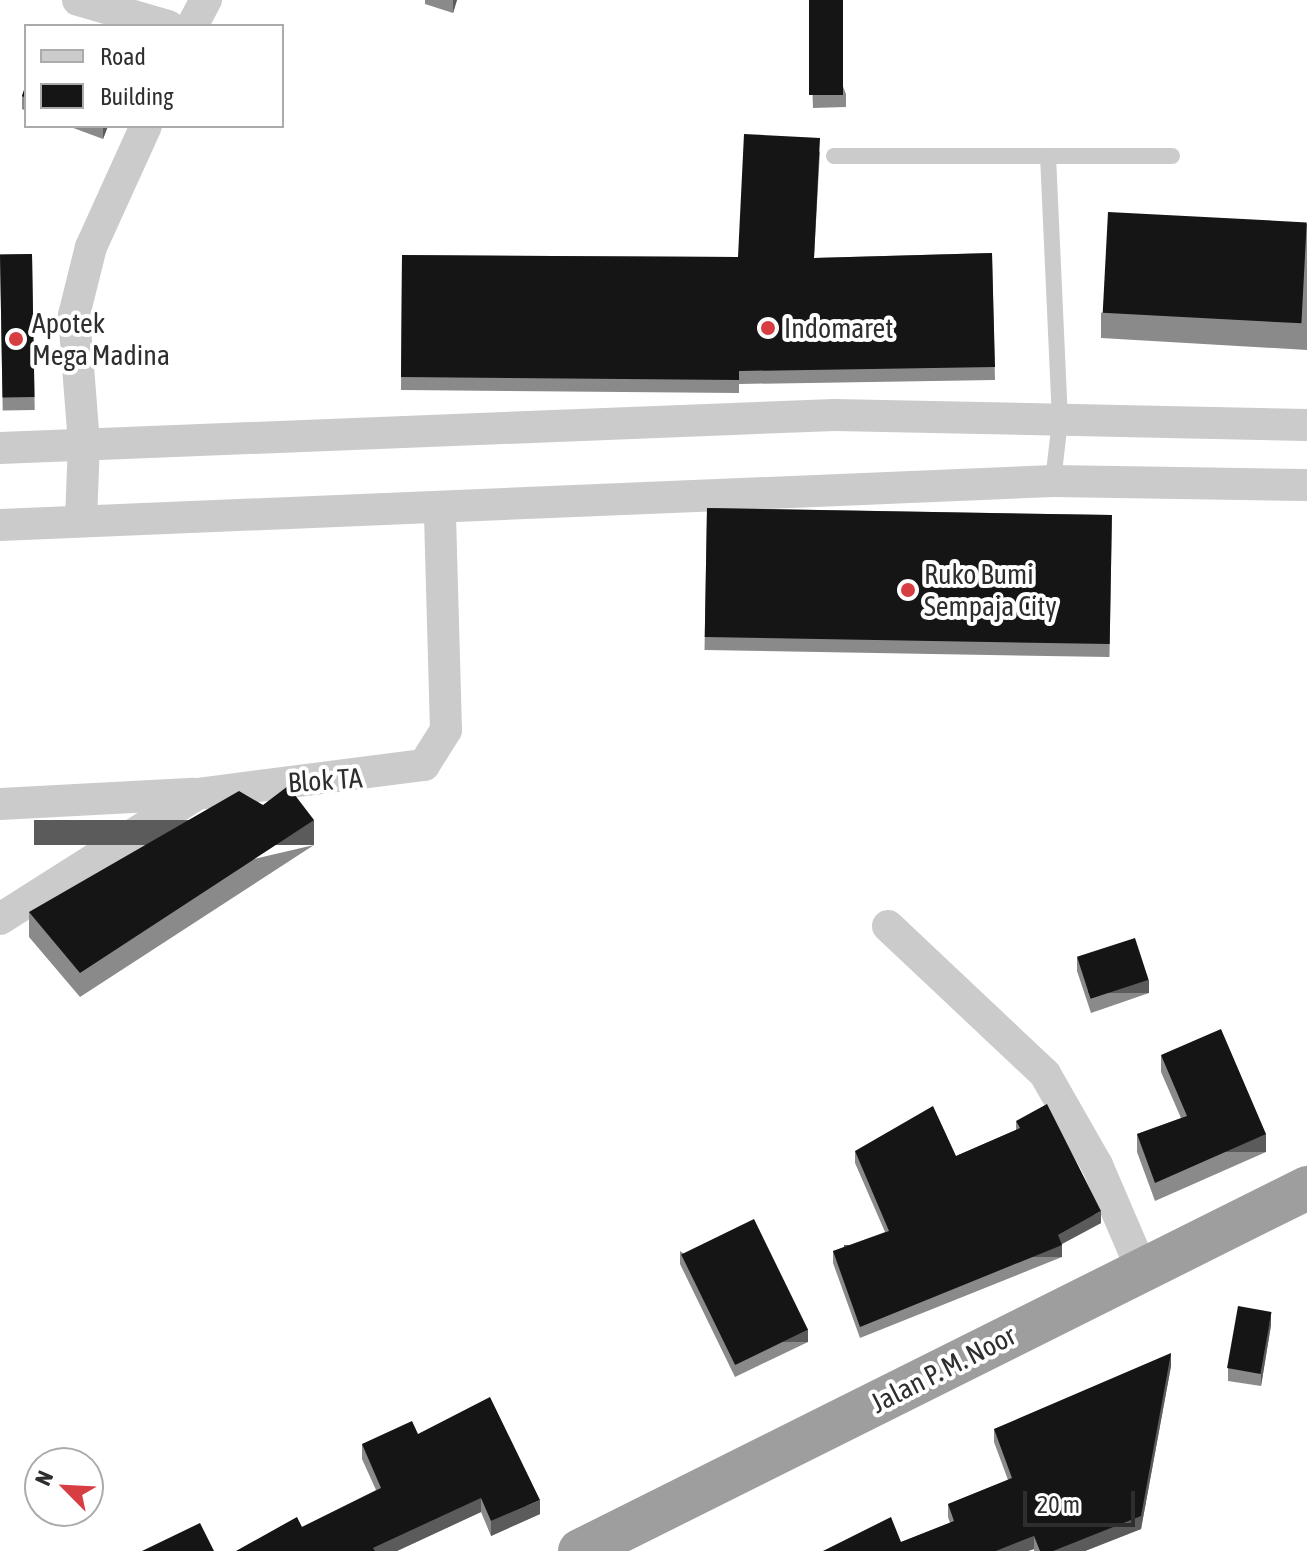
<!DOCTYPE html>
<html>
<head>
<meta charset="utf-8">
<style>
	body { margin:0 }
	#map { position:relative; width:1307px; height:1551px; overflow:hidden; background:#fff; font-family:"Asap Condensed",sans-serif }
	div>[style] { position:absolute }
	.service>* { height:16px; margin:-8px; padding:0 8px; transform-origin:8px; border-radius:8px; background:#cbcbcb }
	.minor>* { height:32px; margin:-16px; padding:0 16px; transform-origin:16px; border-radius:16px; background:#cbcbcb }
	.trunk>* { height:44px; margin:-22px; padding:0 22px; transform-origin:22px; border-radius:22px; background:#9e9e9e }
	.wall>* { inset:0; background:#8a8a8a; transform-origin:0 0 }
	.shaded-wall>* { inset:0; background:#5b5b5b; transform-origin:0 0 }
	.building>* { inset:0; background:#151515; transform-origin:0 0 }
	.dots>* { width:22px; height:22px; translate:-50% -50%; box-sizing:border-box; border:4px solid #fff; border-radius:50% }
	span { translate:-50% -50%; white-space:nowrap; text-align:center; line-height:1.15; -webkit-text-stroke:8px #fff; paint-order:stroke }
	.poi-label { font-size:28px; color:#2e2e2e }
	.left { translate:0 -50%; text-align:left }
	.street-label { font-size:28px; color:#2e2e2e }
	.legend { position:absolute; left:24px; top:24px; width:260px; height:104px; box-sizing:border-box; background:#fff; border:2px solid #ababab; margin:0; padding:10px 14px; list-style:none; font-size:24px; color:#2e2e2e }
	.legend li { display:flex; align-items:center; gap:16px; height:40px }
	.legend b { width:40px; border:2px solid #ababab }
	.north { position:absolute; left:24px; top:1447px; width:80px; height:80px; box-sizing:border-box; background:#fff; border:2px solid #ababab; border-radius:50%; rotate:294deg; font-size:22px; font-weight:700; line-height:32px; text-align:center; color:#2e2e2e }
	.north::after { content:''; display:block; margin:auto; width:28px; height:36px; background:#d63e42; clip-path:polygon(50% 0,100% 100%,50% 72%,0 100%) }
	.scale { position:absolute; left:1023px; top:1491px; width:112px; height:36px; box-sizing:border-box; border:4px solid #2e2e2e; border-top:0; padding-left:10px; font-size:24px; line-height:28px; white-space:nowrap; color:#2e2e2e; -webkit-text-stroke:6px #fff; paint-order:stroke }
</style>
</head>
<body>
<div id="map">
	<div class="service">
		<i style="left:834px;top:156px;width:338px"></i>
		<i style="left:1048px;top:156px;width:265px;rotate:87.4deg"></i>
		<i style="left:1060px;top:421px;width:60px;rotate:96.7deg"></i>
	</div>
	<div class="minor">
		<i style="left:78px;top:0;width:94px;rotate:16.1deg"></i>
		<i style="left:192px;top:26px;width:30px;rotate:-62deg"></i>
		<i style="left:0;top:448px;width:835px;rotate:-2.27deg"></i>
		<i style="left:834px;top:415px;width:473px;rotate:1.2deg"></i>
		<i style="left:81px;top:520px;width:77px;rotate:-87.8deg"></i>
		<i style="left:84px;top:443px;width:128px;rotate:-94.5deg"></i>
		<i style="left:74px;top:315px;width:70px;rotate:-76deg"></i>
		<i style="left:91px;top:247px;width:133px;rotate:-65.6deg"></i>
		<i style="left:0;top:525px;width:1054px;rotate:-2.39deg"></i>
		<i style="left:1053px;top:481px;width:254px;rotate:0.9deg"></i>
		<i style="left:0;top:804px;width:194px;rotate:-3deg"></i>
		<i style="left:0;top:919px;width:233px;rotate:-32.4deg"></i>
		<i style="left:197px;top:794px;width:229px;rotate:-7.3deg"></i>
		<i style="left:424px;top:765px;width:41px;rotate:-57.8deg"></i>
		<i style="left:446px;top:730px;width:220px;rotate:-91.6deg"></i>
		<i style="left:888px;top:926px;width:216px;rotate:43.3deg"></i>
		<i style="left:1045px;top:1074px;width:105px;rotate:60.3deg"></i>
		<i style="left:1097px;top:1165px;width:114px;rotate:66.8deg"></i>
	</div>
	<div class="trunk">
		<i style="left:580px;top:1551px;width:813px;rotate:-26.53deg"></i>
	</div>
	<div class="wall">
		<i style="clip-path:polygon(425px 0,457px 0,453px 13px,425px 4px)"></i>
		<i style="clip-path:polygon(809px 0,846px 94px,846px 107px,813px 108px)"></i>
		<i style="clip-path:polygon(26px 84px,26px 111px,22px 109px,22px 96px)"></i>
		<i style="clip-path:polygon(68px 126px,108px 126px,103px 139px)"></i>
		<i style="clip-path:polygon(820px 151px,814px 258px,992px 253px,995px 380px,739px 384px,739px 393px,401px 390px,402px 255px,738px 257px)"></i>
		<i style="clip-path:polygon(1307px 224px,1307px 350px,1101px 338px,1101px 313px)"></i>
		<i style="left:32px;top:254px;width:156px;height:32px;rotate:89deg"></i>
		<i style="left:707px;top:508px;width:405px;height:142px;rotate:1deg"></i>
		<i style="clip-path:polygon(314px 845px,80px 997px,29px 937px,29px 912px)"></i>
		<i style="clip-path:polygon(1077px 958px,1149px 993px,1091px 1013px,1077px 971px)"></i>
		<i style="clip-path:polygon(1161px 1055px,1266px 1152px,1155px 1201px,1137px 1152px,1137px 1134px,1181px 1118px,1161px 1072px)"></i>
		<i style="clip-path:polygon(1016px 1121px,1101px 1223px,1062px 1244px,1062px 1257px,860px 1338px,833px 1263px,833px 1251px,885px 1232px,855px 1163px,855px 1151px,956px 1156px,1016px 1130px)"></i>
		<i style="clip-path:polygon(680px 1251px,808px 1342px,735px 1377px,680px 1264px)"></i>
		<i style="clip-path:polygon(1271px 1325px,1261px 1386px,1228px 1381px,1228px 1368px)"></i>
		<i style="clip-path:polygon(1171px 1366px,1141px 1529px,1085px 1551px,1034px 1551px,1034px 1549px,1028px 1551px,823px 1551px,901px 1542px,950px 1523px,948px 1517px,948px 1504px,1008px 1480px,994px 1442px,994px 1429px)"></i>
		<i style="clip-path:polygon(418px 1434px,540px 1514px,491px 1536px,481px 1512px,397px 1551px,236px 1551px,302px 1527px,376px 1490px,362px 1459px,362px 1444px)"></i>
	</div>
	<div class="shaded-wall">
		<i style="clip-path:polygon(453px 0,457px 0,453px 13px)"></i>
		<i style="clip-path:polygon(103px 126px,108px 126px,103px 139px)"></i>
		<i style="left:314px;top:820px;width:25px;height:280px;rotate:90deg"></i>
		<i style="left:1149px;top:980px;width:13px;height:61px;rotate:90deg"></i>
		<i style="left:1266px;top:1134px;width:18px;height:121px;rotate:90deg"></i>
		<i style="clip-path:polygon(1101px 1211px,1101px 1223px,1058px 1246px,1058px 1235px)"></i>
		<i style="left:1062px;top:1245px;width:12px;height:218px;rotate:90deg"></i>
		<i style="clip-path:polygon(1271px 1312px,1271px 1325px,1261px 1386px,1261px 1373px)"></i>
		<i style="left:808px;top:1329px;width:13px;height:81px;rotate:90deg"></i>
		<i style="clip-path:polygon(1171px 1353px,1171px 1366px,1141px 1529px,1085px 1551px,1053px 1551px)"></i>
		<i style="clip-path:polygon(481px 1498px,481px 1512px,397px 1551px,373px 1551px,373px 1548px)"></i>
		<i style="clip-path:polygon(540px 1500px,540px 1514px,491px 1536px,491px 1521px)"></i>
		<i style="clip-path:polygon(1034px 1536px,1034px 1549px,1028px 1551px,996px 1551px)"></i>
	</div>
	<div class="building">
		<i style="left:809px;top:0;width:34px;height:95px"></i>
		<i style="clip-path:polygon(26px 84px,26px 98px,22px 96px)"></i>
		<i style="clip-path:polygon(744px 134px,820px 138px,814px 258px,992px 253px,995px 367px,739px 371px,739px 380px,401px 377px,402px 255px,738px 257px)"></i>
		<i style="left:1108px;top:212px;width:199px;height:101px;rotate:3deg"></i>
		<i style="left:32px;top:254px;width:143px;height:32px;rotate:89deg"></i>
		<i style="left:707px;top:508px;width:405px;height:129px;rotate:1deg"></i>
		<i style="clip-path:polygon(288px 786px,314px 820px,80px 973px,29px 912px,239px 791px,263px 805px)"></i>
		<i style="left:1135px;top:938px;width:44px;height:61px;rotate:72deg"></i>
		<i style="clip-path:polygon(1221px 1029px,1266px 1134px,1155px 1183px,1137px 1134px,1187px 1116px,1161px 1055px)"></i>
		<i style="clip-path:polygon(1047px 1104px,1101px 1211px,1058px 1235px,1062px 1245px,860px 1327px,833px 1251px,889px 1231px,855px 1151px,933px 1106px,956px 1156px,1020px 1128px,1016px 1121px)"></i>
		<i style="left:754px;top:1219px;width:123px;height:81px;rotate:64deg"></i>
		<i style="left:1238px;top:1306px;width:34px;height:63px;rotate:10deg"></i>
		<i style="clip-path:polygon(1171px 1353px,1141px 1516px,1053px 1551px,1040px 1551px,1034px 1536px,996px 1551px,823px 1551px,891px 1517px,901px 1542px,954px 1521px,948px 1504px,1012px 1478px,994px 1429px)"></i>
		<i style="clip-path:polygon(490px 1397px,540px 1500px,491px 1521px,481px 1498px,373px 1548px,375px 1551px,236px 1551px,297px 1517px,302px 1527px,381px 1488px,362px 1444px,412px 1421px,418px 1434px)"></i>
		<i style="clip-path:polygon(200px 1523px,214px 1551px,142px 1551px)"></i>
	</div>
	<div class="dots">
		<i style="left:768px;top:328px;background:#d63e42"></i>
		<i style="left:16px;top:339px;background:#d63e42"></i>
		<i style="left:908px;top:590px;background:#d63e42"></i>
	</div>
	<div class="poi-label">
		<span class="left" style="left:32px;top:339px">Apotek<br>Mega Madina</span>
		<span class="left" style="left:784px;top:328px">Indomaret</span>
		<span class="left" style="left:924px;top:590px">Ruko Bumi<br>Sempaja City</span>
	</div>
	<div class="street-label">
		<span style="left:325px;top:780px;rotate:-4deg">Blok TA</span>
		<span style="left:943px;top:1369px;rotate:-27deg">Jalan P. M. Noor</span>
	</div>
	<ul class="legend">
	<li><b style="height:10px;background:#cbcbcb"></b>Road</li>
	<li><b style="height:22px;background:#151515"></b>Building</li>
	</ul>
	<div class="north">N</div>
	<div class="scale">20 m</div>
</div>
</body>
</html>
